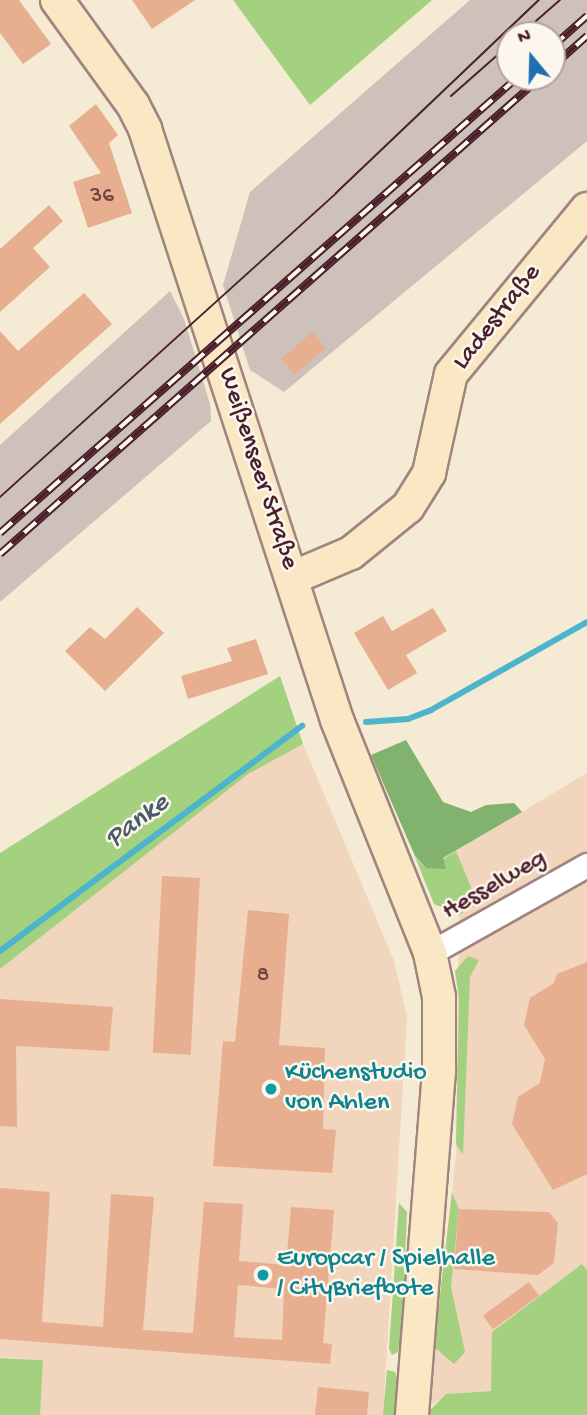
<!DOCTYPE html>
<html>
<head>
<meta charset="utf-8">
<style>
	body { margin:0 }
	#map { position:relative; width:587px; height:1415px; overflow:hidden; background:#f5ead3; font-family:"Gochi Hand",sans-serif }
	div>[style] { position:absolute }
	.built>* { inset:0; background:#f1d5bd }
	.industrial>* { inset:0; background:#cec1ba }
	.green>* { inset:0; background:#a3d17f; transform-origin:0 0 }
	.forest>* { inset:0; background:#82b36e }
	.stream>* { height:6px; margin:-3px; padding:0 3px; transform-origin:3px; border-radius:3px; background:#4cb4cb }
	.building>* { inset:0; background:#e7af90; transform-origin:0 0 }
	.roads { filter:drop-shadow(2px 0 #a0847f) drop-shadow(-2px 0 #a0847f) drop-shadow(0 2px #a0847f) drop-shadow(0 -2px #a0847f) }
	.street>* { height:23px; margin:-11.5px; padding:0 11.5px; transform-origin:11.5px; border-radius:11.5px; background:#fff }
	.secondary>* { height:32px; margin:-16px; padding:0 16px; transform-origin:16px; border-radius:16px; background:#fae7c3 }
	.tram>* { height:2px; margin:-1px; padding:0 1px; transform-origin:1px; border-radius:1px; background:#4a1f2b }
	.rail>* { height:8px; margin-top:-4px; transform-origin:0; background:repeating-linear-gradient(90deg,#fbf7ec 0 16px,#4a1f2b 0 32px); box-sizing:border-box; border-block:2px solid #4a1f2b }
	.dots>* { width:19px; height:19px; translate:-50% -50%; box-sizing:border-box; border:4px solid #fbf7ec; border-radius:50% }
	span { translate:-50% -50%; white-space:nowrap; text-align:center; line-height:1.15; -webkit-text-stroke:5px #fbf7ec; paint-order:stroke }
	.number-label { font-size:23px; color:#714344 }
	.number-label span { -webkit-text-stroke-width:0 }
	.street-label { font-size:26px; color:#4a1f2b }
	.culture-label { font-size:26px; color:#0d838f }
	.left { translate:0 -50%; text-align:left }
	.water-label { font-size:28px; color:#4b5b6b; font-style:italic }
	.north { position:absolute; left:496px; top:21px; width:70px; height:70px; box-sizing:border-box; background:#fbf7ec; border:2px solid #b4a19f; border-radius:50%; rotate:341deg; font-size:19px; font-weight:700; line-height:28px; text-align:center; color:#4a1f2b }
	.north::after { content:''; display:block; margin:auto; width:24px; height:32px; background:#1f6fb2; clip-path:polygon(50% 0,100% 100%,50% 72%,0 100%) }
</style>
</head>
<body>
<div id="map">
	<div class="built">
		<i style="clip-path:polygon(303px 744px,394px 961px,407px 1017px,383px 1415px,39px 1415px,43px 1360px,0 1357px,0 969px,248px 773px)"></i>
		<i style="clip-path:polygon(587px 773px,587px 1270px,582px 1264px,491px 1391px,446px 1394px,427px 1409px,456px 1156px,459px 915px,443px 859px)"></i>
	</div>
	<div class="industrial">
		<i style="clip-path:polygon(evenodd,470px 0,587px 0,587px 141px,284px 392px,250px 370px,223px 285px,250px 192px,470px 0,510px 35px,552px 35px,552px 77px,510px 77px,510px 35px)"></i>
		<i style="clip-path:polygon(170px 291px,184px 319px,210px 404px,211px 421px,0 602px,0 445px)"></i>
	</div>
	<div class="green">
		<i style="clip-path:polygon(233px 0,432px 0,310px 105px)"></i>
		<i style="clip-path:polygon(280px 676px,303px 744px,248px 774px,0 969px,0 853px)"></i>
		<i style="clip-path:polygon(456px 851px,478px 904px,459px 915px,434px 904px,415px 857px,426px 868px,446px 868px,443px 859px)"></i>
		<i style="clip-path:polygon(468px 956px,479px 960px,470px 977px,463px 1155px,456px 1144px,459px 999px,455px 971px)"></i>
		<i style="clip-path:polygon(452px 1193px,459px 1209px,451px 1287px,465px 1352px,454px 1364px,434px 1347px)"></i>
		<i style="clip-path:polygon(399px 1203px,407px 1212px,402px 1330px,398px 1352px,392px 1355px,389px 1349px)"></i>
		<i style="clip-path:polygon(582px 1264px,587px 1270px,587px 1415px,425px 1415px,446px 1394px,491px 1391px,492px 1332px)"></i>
		<i style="left:0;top:1358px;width:43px;height:57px;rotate:3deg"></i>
		<i style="clip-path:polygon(387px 1370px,395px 1372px,398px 1381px,395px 1415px,383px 1415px)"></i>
	</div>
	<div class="forest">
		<i style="clip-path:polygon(406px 740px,443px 802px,471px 812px,486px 805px,514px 803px,522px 812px,443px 858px,446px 869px,426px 868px,415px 856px,371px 755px)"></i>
	</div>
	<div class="stream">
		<i style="left:366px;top:722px;width:42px;rotate:-4.1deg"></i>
		<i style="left:408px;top:719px;width:25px;rotate:-21deg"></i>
		<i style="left:431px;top:710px;width:179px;rotate:-29.4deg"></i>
		<i style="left:0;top:951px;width:377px;rotate:-36.7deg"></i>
	</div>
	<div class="building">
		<i style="clip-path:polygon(0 0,19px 0,51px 44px,23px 64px,0 33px)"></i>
		<i style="clip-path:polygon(132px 0,195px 0,152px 29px)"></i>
		<i style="clip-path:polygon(96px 104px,118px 135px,109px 143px,132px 213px,88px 228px,73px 182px,101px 173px,69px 126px)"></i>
		<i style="clip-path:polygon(49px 205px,63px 221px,33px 248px,50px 267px,0 312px,0 249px)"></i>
		<i style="clip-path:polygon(84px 293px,112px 324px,0 424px,0 331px,18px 351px)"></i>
		<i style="left:312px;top:332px;width:21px;height:41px;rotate:49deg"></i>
		<i style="clip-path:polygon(137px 607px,164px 633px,105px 691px,65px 651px,90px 627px,105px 639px)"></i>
		<i style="clip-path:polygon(433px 608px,447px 631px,406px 655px,417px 673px,388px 690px,354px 633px,383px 616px,392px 631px)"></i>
		<i style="clip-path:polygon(256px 639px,268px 674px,188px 699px,181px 676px,232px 661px,227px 648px)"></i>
		<i style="left:162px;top:876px;width:38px;height:177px;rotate:3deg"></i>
		<i style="clip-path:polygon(248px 910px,289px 914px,279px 1045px,325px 1048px,323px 1129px,336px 1130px,332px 1173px,213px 1166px,223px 1041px,235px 1042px)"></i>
		<i style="clip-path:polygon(587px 962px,587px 1174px,553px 1190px,512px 1124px,518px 1097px,540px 1083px,545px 1059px,524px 1025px,530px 998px,554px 983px,557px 974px)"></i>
		<i style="clip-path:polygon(0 999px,113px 1007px,109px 1051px,16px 1046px,17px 1127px,0 1126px,0 1045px,8px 1045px,0 1045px)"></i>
		<i style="clip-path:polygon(evenodd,0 1188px,50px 1192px,42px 1322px,103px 1327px,111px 1194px,154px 1197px,143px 1330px,193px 1333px,204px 1202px,243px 1204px,239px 1261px,286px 1265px,291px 1207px,334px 1210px,323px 1343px,332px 1344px,330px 1364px,0 1339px,0 1188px,238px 1285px,284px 1289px,282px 1340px,234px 1337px,238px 1285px)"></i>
		<i style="clip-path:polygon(459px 1209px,549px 1212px,558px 1223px,554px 1263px,538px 1275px,454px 1269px)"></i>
		<i style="left:529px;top:1282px;width:17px;height:57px;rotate:54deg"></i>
		<i style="clip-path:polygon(318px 1387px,369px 1392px,367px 1415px,315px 1415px)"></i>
	</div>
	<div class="roads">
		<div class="street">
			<i style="left:430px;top:953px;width:180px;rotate:-29.3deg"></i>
		</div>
		<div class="secondary">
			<i style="left:57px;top:0;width:130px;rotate:54.1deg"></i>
			<i style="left:133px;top:105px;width:27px;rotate:63deg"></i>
			<i style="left:145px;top:129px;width:621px;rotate:72deg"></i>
			<i style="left:337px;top:720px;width:251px;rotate:68.2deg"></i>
			<i style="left:430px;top:953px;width:45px;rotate:78.4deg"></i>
			<i style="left:439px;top:997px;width:74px;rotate:90deg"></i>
			<i style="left:439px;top:1071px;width:345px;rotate:94.5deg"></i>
			<i style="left:292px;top:578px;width:64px;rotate:-23deg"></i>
			<i style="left:351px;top:553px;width:73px;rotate:-38.9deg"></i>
			<i style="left:408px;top:507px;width:40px;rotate:-58deg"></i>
			<i style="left:429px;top:473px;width:101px;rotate:-77.5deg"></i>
			<i style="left:451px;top:374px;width:214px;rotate:-50.5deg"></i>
		</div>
	</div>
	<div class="tram">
		<i style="left:520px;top:35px;width:53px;rotate:-41.2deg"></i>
		<i style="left:451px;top:96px;width:79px;rotate:-41.4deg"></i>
		<i style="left:0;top:497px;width:453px;rotate:-42.1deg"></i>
		<i style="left:336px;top:193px;width:280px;rotate:-43.6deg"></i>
	</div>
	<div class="rail">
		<i style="left:552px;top:47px;width:47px;rotate:-41.5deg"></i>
		<i style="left:552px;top:67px;width:47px;rotate:-41.5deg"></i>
		<i style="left:0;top:533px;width:690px;rotate:-41.36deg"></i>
		<i style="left:0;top:554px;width:721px;rotate:-41.4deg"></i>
	</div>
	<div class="dots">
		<i style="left:271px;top:1089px;background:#0f9aa8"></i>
		<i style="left:263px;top:1275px;background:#0f9aa8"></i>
	</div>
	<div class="number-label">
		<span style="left:102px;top:197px">36</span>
		<span style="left:263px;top:976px">8</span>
	</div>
	<div class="street-label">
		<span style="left:498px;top:318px;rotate:-52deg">Ladestraße</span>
		<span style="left:257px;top:469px;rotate:72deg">Weißenseer Straße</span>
		<span style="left:495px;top:886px;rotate:-30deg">Hesselweg</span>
	</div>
	<div class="culture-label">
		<span class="left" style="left:285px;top:1089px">Küchenstudio<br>von Ahlen</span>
		<span class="left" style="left:277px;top:1275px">Europcar / Spielhalle<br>/ CityBriefbote</span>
	</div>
	<div class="water-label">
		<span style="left:138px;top:822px;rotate:-37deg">Panke</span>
	</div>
	<div class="north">N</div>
</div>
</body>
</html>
